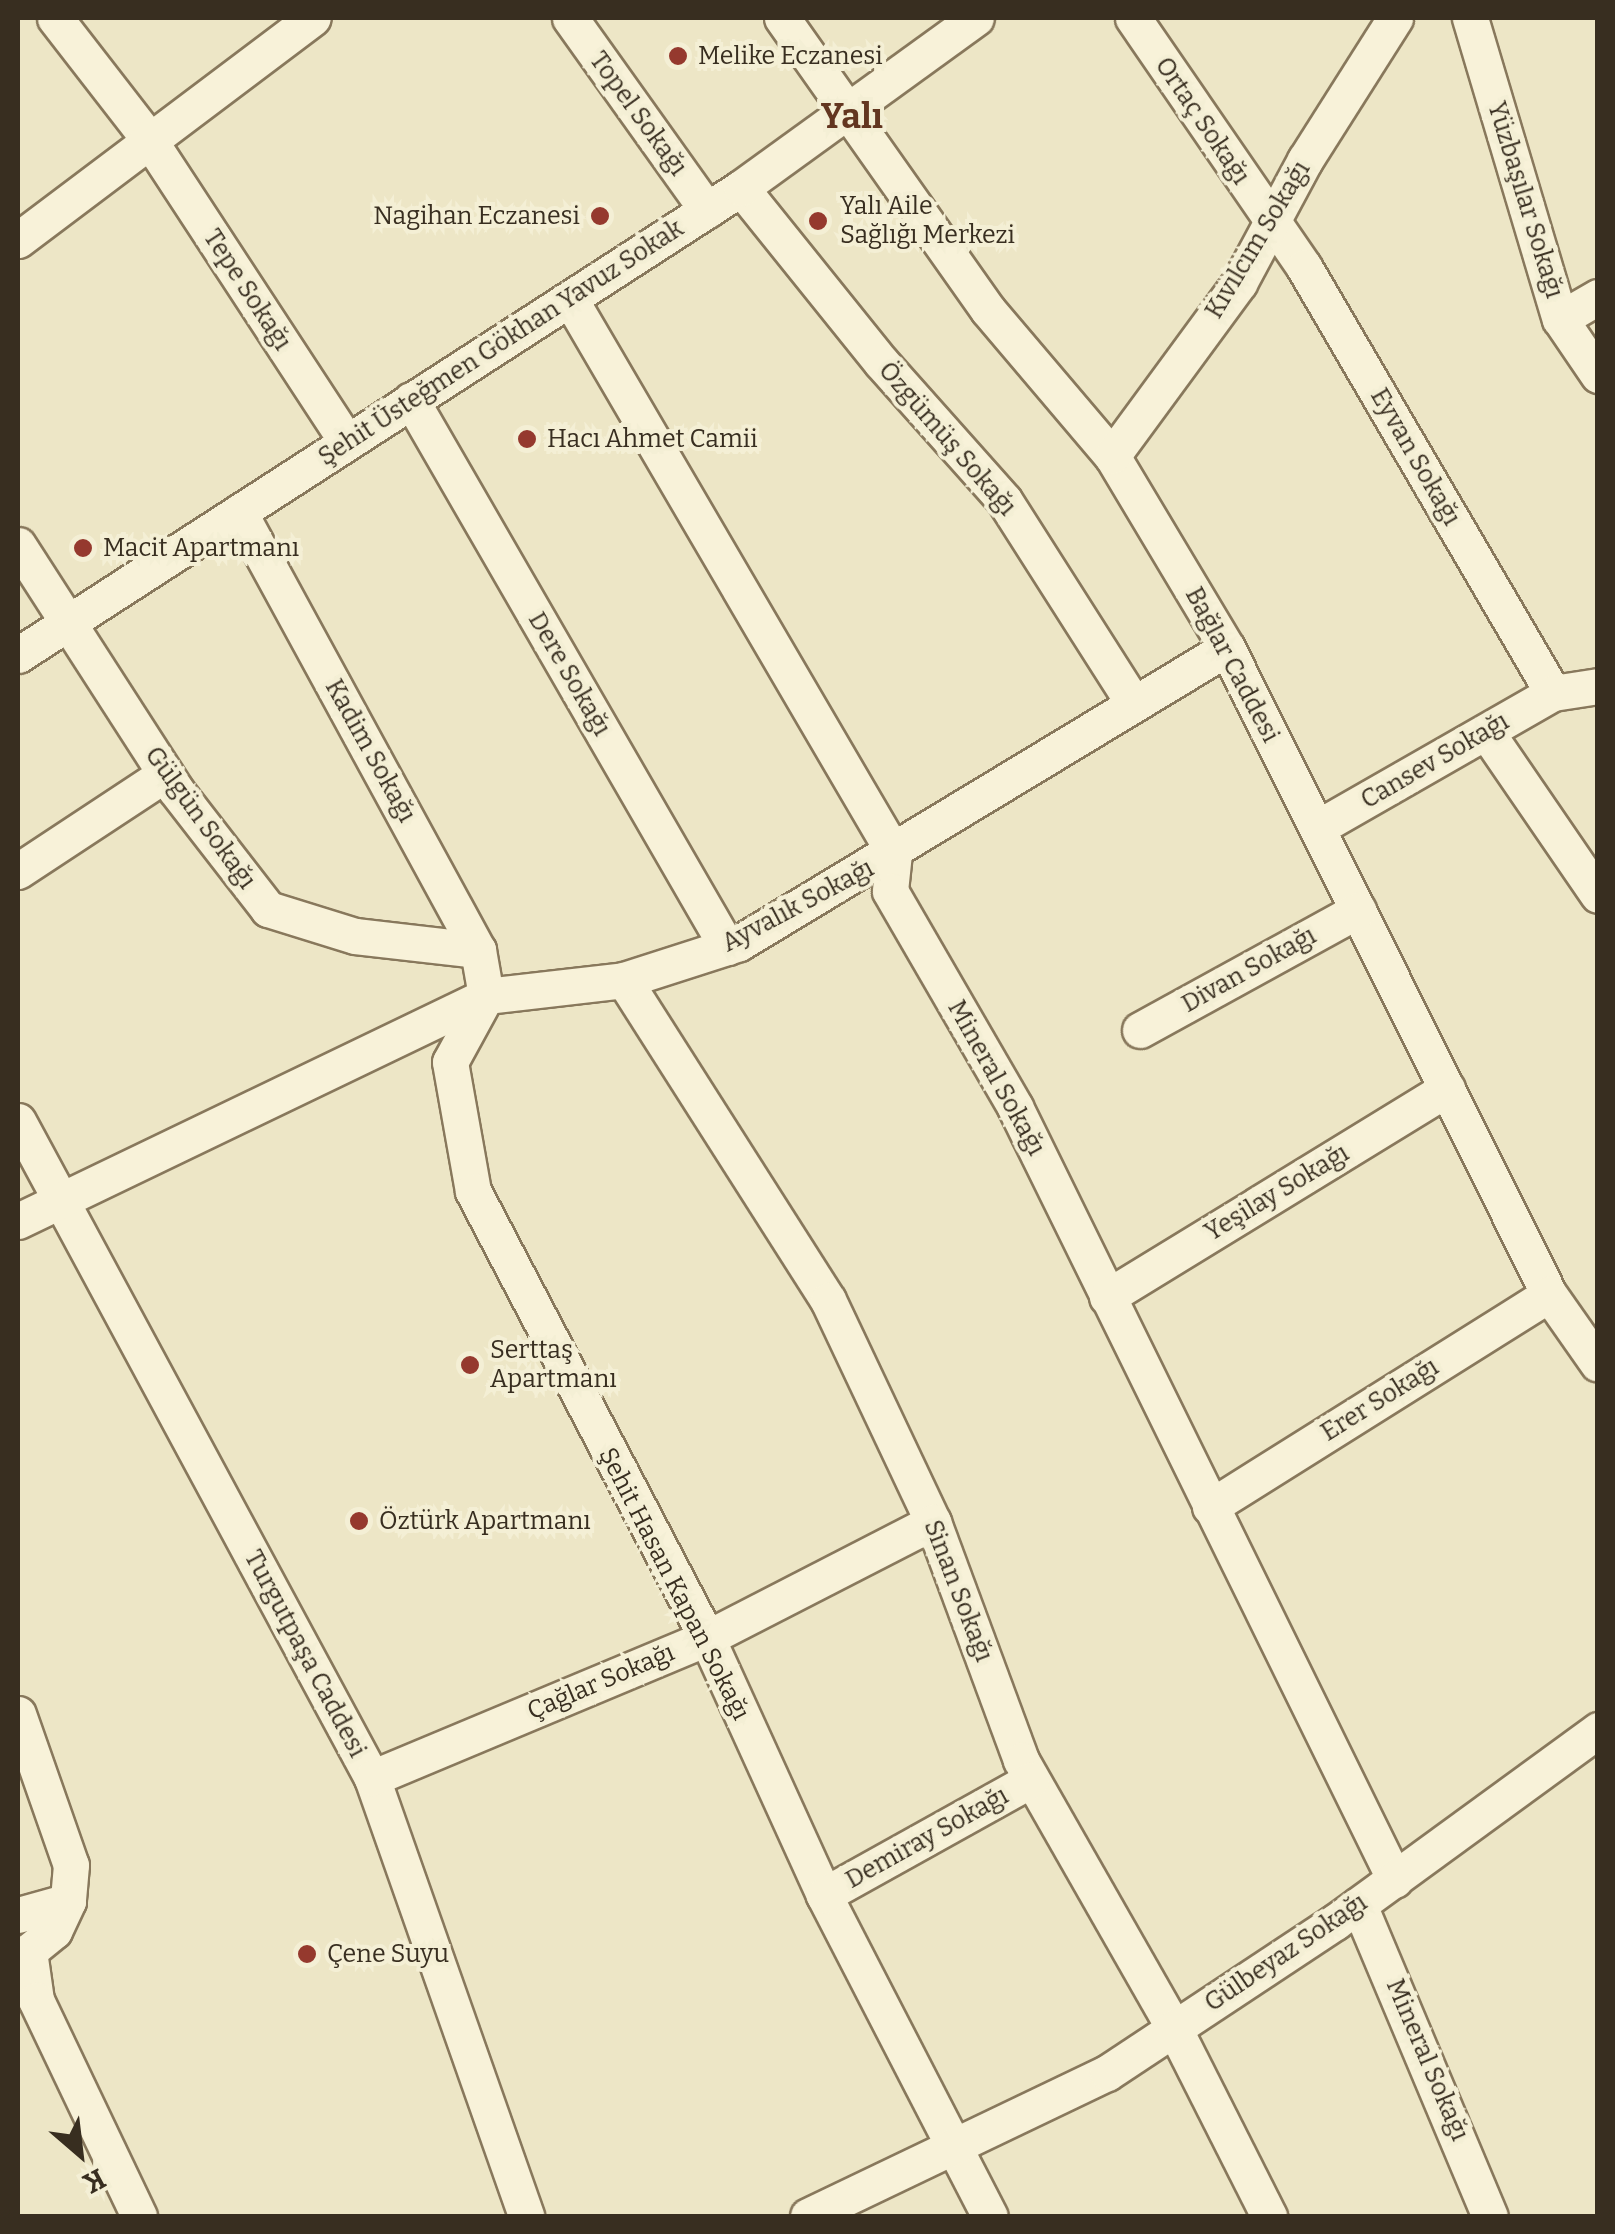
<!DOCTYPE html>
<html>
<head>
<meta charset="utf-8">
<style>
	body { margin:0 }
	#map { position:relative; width:1615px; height:2234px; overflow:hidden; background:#ede6c6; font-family:Bitter,serif }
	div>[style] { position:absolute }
	.roads { filter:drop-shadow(2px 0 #88785c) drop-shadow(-2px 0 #88785c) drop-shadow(0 2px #88785c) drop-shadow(0 -2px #88785c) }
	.minor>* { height:35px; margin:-17.5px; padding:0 17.5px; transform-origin:17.5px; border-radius:17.5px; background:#f8f2d9 }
	.dots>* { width:28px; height:28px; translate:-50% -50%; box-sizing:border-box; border:5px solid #f4efd5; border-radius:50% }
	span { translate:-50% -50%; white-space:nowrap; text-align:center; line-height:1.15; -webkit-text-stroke:8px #f4efd5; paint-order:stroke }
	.poi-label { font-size:25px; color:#382e20 }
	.left { translate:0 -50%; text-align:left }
	.right { translate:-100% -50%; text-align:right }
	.street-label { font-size:25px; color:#382e20 }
	.district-label { font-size:35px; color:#633620; font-weight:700 }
	.frame { position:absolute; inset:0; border:20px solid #382e20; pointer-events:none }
	.north { position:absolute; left:30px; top:2104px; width:100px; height:100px; -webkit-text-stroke:8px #f4efd5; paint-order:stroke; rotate:152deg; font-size:28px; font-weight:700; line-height:40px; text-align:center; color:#382e20 }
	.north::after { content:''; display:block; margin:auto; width:35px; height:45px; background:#382e20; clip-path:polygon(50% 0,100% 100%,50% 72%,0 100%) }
</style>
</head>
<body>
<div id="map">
	<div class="roads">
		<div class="minor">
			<i style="left:55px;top:18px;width:152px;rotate:52.2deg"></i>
			<i style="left:148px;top:138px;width:363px;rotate:56.8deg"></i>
			<i style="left:570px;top:18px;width:236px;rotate:54.5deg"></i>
			<i style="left:782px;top:18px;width:357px;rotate:54.8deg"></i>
			<i style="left:988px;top:310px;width:192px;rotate:49.7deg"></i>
			<i style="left:1112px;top:456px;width:224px;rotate:59.1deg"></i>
			<i style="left:1227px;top:648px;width:722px;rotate:63.51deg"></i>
			<i style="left:1549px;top:1294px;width:85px;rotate:55deg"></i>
			<i style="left:1133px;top:18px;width:302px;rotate:55.5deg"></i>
			<i style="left:1304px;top:267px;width:493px;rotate:59.7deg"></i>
			<i style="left:1470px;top:18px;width:314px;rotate:73.4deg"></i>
			<i style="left:1560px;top:319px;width:68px;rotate:55.8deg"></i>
			<i style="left:741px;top:188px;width:223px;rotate:51.2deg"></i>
			<i style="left:881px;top:362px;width:185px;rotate:48.3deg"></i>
			<i style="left:1004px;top:500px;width:242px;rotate:57.5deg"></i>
			<i style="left:18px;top:240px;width:369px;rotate:-37deg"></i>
			<i style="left:570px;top:299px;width:642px;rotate:59.68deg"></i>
			<i style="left:894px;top:853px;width:38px;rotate:96deg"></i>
			<i style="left:890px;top:891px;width:250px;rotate:59.9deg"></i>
			<i style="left:1015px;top:1107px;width:861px;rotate:63.82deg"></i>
			<i style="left:1560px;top:319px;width:44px;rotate:-30.1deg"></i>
			<i style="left:411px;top:400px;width:632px;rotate:59.99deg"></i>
			<i style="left:1112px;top:456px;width:215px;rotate:-53.7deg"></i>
			<i style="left:1239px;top:283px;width:140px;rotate:-61.8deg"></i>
			<i style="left:1305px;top:160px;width:168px;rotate:-57.6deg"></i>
			<i style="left:239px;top:512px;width:499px;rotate:61.4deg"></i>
			<i style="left:478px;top:950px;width:47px;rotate:80.1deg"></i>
			<i style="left:486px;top:996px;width:75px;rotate:118.6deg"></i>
			<i style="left:450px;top:1062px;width:131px;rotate:79.9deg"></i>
			<i style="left:473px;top:1191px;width:505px;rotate:62.37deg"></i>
			<i style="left:707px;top:1638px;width:282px;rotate:65.5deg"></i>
			<i style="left:824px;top:1895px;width:361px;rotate:62.7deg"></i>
			<i style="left:18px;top:545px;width:290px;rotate:57.2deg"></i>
			<i style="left:175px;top:789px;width:152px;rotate:52.2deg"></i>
			<i style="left:268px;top:909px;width:91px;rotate:17.2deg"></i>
			<i style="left:355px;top:936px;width:124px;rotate:6.5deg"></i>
			<i style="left:18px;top:655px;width:861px;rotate:-32.86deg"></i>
			<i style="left:741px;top:188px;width:290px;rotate:-35.9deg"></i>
			<i style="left:1487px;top:733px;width:196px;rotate:55.6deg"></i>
			<i style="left:1317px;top:828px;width:272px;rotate:-29.8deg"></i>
			<i style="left:1553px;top:693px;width:46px;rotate:-8.8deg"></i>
			<i style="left:18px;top:871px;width:176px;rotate:-33.4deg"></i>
			<i style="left:624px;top:980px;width:379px;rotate:57.5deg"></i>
			<i style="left:828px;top:1300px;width:246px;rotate:64.7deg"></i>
			<i style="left:933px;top:1522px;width:254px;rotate:69.7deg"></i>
			<i style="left:1021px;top:1760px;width:309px;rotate:60.3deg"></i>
			<i style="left:1174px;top:2028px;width:211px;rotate:63.2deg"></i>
			<i style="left:1140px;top:1030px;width:249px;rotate:-28.8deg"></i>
			<i style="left:18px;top:1121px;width:746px;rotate:61.68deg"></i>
			<i style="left:372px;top:1778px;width:464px;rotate:70.6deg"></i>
			<i style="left:18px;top:1221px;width:519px;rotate:-25.68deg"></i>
			<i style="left:486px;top:996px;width:139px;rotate:-6.6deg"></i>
			<i style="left:624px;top:980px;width:121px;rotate:-17.8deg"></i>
			<i style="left:739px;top:943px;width:570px;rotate:-31.15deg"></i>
			<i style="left:1107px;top:1297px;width:399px;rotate:-31.5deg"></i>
			<i style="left:1210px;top:1507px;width:400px;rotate:-32.1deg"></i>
			<i style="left:18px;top:1714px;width:160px;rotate:70.7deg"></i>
			<i style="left:71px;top:1865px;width:36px;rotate:95deg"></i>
			<i style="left:68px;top:1901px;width:33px;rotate:115deg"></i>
			<i style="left:54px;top:1931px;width:32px;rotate:141deg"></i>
			<i style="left:29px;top:1951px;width:49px;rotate:81.9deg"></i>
			<i style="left:36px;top:2000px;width:239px;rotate:64.5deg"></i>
			<i style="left:372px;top:1778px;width:363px;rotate:-22.7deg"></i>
			<i style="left:707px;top:1638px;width:254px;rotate:-27.2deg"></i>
			<i style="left:824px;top:1895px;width:237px;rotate:-29.1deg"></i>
			<i style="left:1359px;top:1905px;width:337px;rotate:67.2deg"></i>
			<i style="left:18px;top:1915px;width:52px;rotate:-15.6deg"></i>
			<i style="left:808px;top:2216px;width:331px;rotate:-25.6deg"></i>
			<i style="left:1107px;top:2073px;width:273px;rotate:-33.5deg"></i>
			<i style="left:1335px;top:1922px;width:326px;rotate:-36.1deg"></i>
		</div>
	</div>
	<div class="dots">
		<i style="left:678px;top:56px;background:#95392e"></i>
		<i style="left:600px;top:216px;background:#95392e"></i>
		<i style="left:818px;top:221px;background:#95392e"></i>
		<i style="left:527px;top:439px;background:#95392e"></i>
		<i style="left:83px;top:548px;background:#95392e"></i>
		<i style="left:470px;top:1365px;background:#95392e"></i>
		<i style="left:359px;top:1521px;background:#95392e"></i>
		<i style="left:307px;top:1954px;background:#95392e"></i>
	</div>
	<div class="poi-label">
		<span class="left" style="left:698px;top:56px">Melike Eczanesi</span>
		<span class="left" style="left:840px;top:221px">Yalı Aile<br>Sağlığı Merkezi</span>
		<span class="right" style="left:580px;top:216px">Nagihan Eczanesi</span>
		<span class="left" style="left:547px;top:439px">Hacı Ahmet Camii</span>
		<span class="left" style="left:103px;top:548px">Macit Apartmanı</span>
		<span class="left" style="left:490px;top:1365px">Serttaş<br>Apartmanı</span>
		<span class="left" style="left:379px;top:1521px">Öztürk Apartmanı</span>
		<span class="left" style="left:327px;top:1954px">Çene Suyu</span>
	</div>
	<div class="street-label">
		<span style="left:638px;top:114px;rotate:54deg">Topel Sokağı</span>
		<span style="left:1202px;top:121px;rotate:56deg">Ortaç Sokağı</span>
		<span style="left:1525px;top:200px;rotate:73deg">Yüzbaşılar Sokağı</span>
		<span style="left:1258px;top:240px;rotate:-59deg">Kıvılcım Sokağı</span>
		<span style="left:247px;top:290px;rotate:57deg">Tepe Sokağı</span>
		<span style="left:501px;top:343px;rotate:-33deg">Şehit Üsteğmen Gökhan Yavuz Sokak</span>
		<span style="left:947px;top:439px;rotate:49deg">Özgümüş Sokağı</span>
		<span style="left:1415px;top:457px;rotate:60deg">Eyvan Sokağı</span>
		<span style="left:1232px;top:665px;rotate:62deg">Bağlar Caddesi</span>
		<span style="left:569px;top:674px;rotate:60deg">Dere Sokağı</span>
		<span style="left:370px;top:751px;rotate:61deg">Kadim Sokağı</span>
		<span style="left:1435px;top:761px;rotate:-30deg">Cansev Sokağı</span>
		<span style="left:200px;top:818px;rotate:54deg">Gülgün Sokağı</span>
		<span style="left:798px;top:906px;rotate:-28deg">Ayvalık Sokağı</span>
		<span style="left:1249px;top:970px;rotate:-29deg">Divan Sokağı</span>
		<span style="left:996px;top:1078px;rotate:61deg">Mineral Sokağı</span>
		<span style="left:1277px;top:1193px;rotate:-31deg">Yeşilay Sokağı</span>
		<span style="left:1380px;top:1400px;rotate:-32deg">Erer Sokağı</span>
		<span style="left:674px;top:1584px;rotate:63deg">Şehit Hasan Kapan Sokağı</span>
		<span style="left:958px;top:1591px;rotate:69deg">Sinan Sokağı</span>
		<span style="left:305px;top:1654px;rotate:62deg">Turgutpaşa Caddesi</span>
		<span style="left:601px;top:1682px;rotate:-23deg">Çağlar Sokağı</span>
		<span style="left:927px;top:1838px;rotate:-29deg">Demiray Sokağı</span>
		<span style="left:1286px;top:1953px;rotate:-34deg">Gülbeyaz Sokağı</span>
		<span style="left:1427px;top:2060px;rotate:67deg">Mineral Sokağı</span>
	</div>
	<div class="district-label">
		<span style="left:852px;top:116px">Yalı</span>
	</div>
	<div class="frame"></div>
	<div class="north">K</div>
</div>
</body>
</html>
